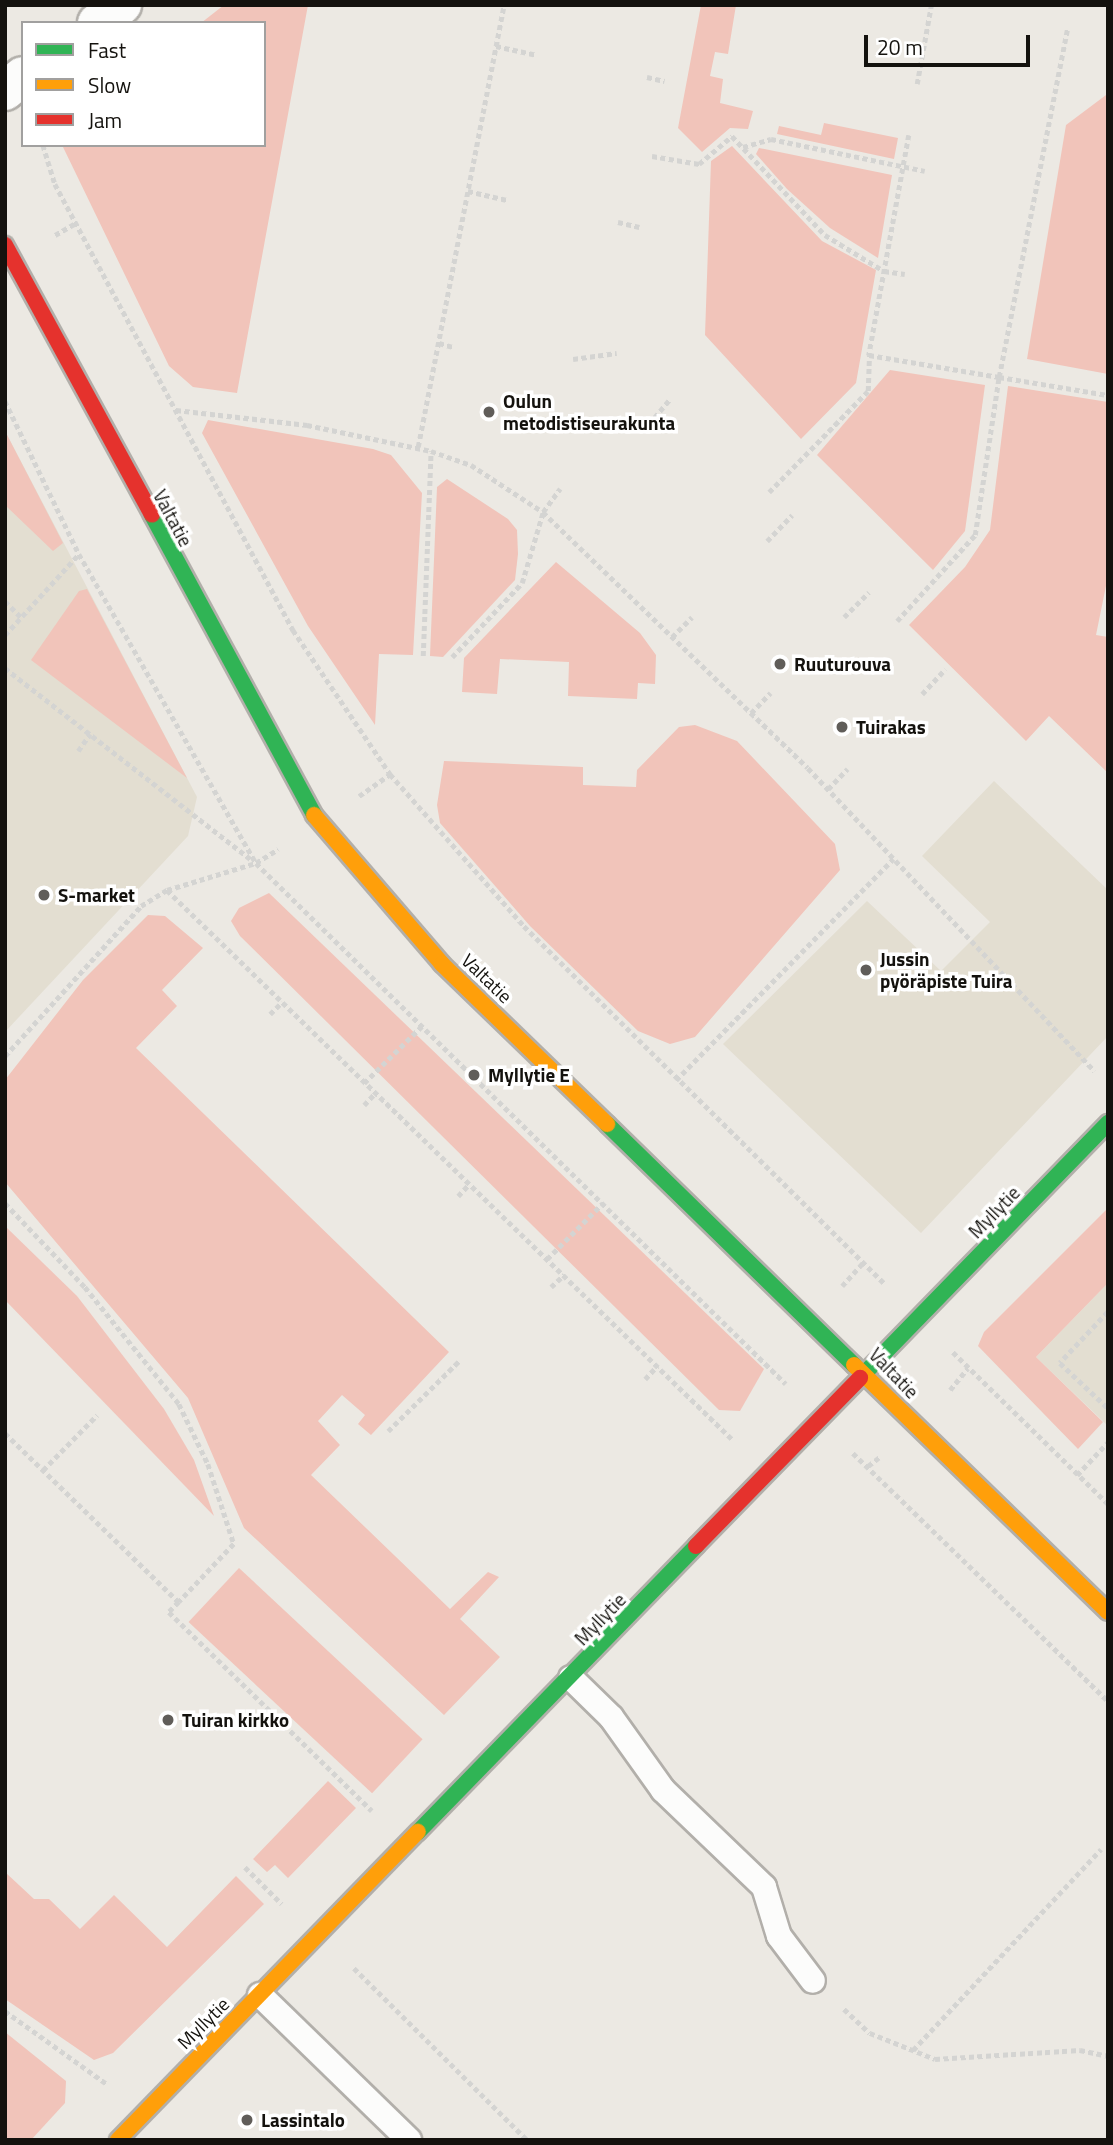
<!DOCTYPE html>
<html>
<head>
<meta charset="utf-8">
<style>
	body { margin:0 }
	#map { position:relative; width:1113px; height:2145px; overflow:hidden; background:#ece9e3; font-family:"Titillium Web",sans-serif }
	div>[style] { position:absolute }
	.built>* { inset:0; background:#e3ded1 }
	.green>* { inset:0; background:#f1c4ba; transform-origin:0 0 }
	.path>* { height:4.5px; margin-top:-2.25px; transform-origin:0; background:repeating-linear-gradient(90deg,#d4d4d2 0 5px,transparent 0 8.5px) }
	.roads { filter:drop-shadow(2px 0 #b2afaa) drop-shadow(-2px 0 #b2afaa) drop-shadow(0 2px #b2afaa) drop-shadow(0 -2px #b2afaa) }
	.lane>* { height:24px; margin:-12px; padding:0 12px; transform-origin:12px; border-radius:12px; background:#fcfcfb }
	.street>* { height:38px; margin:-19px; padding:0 19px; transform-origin:19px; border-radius:19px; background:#fcfcfb }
	.fast>* { height:16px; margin:-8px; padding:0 8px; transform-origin:8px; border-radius:8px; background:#30b455 }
	.slow>* { height:16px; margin:-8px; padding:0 8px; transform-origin:8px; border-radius:8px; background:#ff9f0a }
	.jam>* { height:16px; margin:-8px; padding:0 8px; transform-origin:8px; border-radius:8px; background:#e5322d }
	.dots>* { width:19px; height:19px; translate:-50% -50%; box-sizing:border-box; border:4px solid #fff; border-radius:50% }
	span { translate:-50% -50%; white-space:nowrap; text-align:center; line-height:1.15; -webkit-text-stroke:7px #fff; paint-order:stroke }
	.poi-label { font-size:19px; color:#14120e; font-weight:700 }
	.left { translate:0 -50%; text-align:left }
	.street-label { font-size:19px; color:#14120e }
	.frame { position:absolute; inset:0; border:7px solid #14120e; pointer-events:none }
	.legend { position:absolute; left:21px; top:21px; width:245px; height:126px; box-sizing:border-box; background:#fff; border:2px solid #a1a09f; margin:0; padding:9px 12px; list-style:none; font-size:21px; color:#14120e }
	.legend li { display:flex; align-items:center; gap:14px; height:35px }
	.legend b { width:35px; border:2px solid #a1a09f }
	.scale { position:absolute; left:864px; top:35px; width:166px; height:32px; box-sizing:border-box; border:4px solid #14120e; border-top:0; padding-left:9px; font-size:21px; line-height:24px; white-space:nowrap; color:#14120e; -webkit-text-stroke:5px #fff; paint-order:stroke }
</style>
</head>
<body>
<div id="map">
	<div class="built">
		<i style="clip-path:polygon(5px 431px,197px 797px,188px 836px,5px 1032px)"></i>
		<i style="clip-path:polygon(994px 781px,1108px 890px,1108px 1036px,921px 1233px,723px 1044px,867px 901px,941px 971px,990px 922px,922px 856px)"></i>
		<i style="clip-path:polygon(1108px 1283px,1108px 1426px,1036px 1357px)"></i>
	</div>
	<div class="green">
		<i style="clip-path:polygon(224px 5px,308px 5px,237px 393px,193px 387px,169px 366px,63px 147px,264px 145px,264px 23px,201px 23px)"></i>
		<i style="clip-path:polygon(701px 5px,736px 5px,728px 54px,715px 52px,710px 76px,723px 79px,720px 103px,753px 111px,748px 129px,730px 128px,702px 152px,678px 128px)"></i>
		<i style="clip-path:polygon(1108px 77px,1108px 374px,1027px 359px,1066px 125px,1106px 95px)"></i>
		<i style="clip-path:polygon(824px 123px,898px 138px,894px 159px,777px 134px,779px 126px,821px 135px)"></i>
		<i style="clip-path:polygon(732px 146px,822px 241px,876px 270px,856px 383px,801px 439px,705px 335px,711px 161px)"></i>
		<i style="clip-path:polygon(759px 148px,892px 175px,878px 258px,830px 228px,787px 189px,756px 154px)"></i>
		<i style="clip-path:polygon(890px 370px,985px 385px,965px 531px,933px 570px,817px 455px)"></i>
		<i style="clip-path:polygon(1008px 386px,1108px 402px,1108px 576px,1096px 635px,1108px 637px,1108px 773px,1049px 716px,1026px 741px,909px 625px,965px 567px,990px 530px)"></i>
		<i style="clip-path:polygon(208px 420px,373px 449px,391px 455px,422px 493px,413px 655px,379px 654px,375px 725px,308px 626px,202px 433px)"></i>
		<i style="clip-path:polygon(5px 431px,63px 543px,53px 551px,5px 505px)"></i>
		<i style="clip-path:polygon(447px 479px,508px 519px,517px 530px,518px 554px,515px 580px,443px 657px,430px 656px,437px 487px)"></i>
		<i style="clip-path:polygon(556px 562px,640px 633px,656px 655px,655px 684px,638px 683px,637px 699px,568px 696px,569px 662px,500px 659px,497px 694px,462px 692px,464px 658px)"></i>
		<i style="clip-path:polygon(87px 589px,187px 778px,31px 660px,79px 591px)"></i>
		<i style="clip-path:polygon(695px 725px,737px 741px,835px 844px,840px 870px,695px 1037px,670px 1044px,638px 1031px,530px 926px,440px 823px,437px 805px,444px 761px,583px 767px,583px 785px,636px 787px,637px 770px,679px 727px)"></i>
		<i style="clip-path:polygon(269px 893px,764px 1369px,740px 1411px,719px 1410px,240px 936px,231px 921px,239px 908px)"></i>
		<i style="clip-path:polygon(148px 915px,165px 916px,203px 948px,162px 990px,177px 1006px,136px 1048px,449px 1352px,371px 1435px,358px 1424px,365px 1415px,342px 1395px,318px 1421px,340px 1445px,311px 1475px,450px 1609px,488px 1572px,499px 1577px,460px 1619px,500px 1657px,444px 1715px,244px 1528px,188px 1398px,5px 1182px,5px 1080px,83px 980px)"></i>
		<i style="clip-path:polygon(1108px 1208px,1108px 1283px,1036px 1357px,1103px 1422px,1078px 1449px,978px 1346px,984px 1332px)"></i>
		<i style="clip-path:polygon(5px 1226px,77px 1296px,164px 1409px,194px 1460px,214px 1516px,5px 1300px)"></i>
		<i style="left:239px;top:1568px;width:251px;height:74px;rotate:43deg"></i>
		<i style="clip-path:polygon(328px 1781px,356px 1808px,288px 1878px,275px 1865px,267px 1872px,253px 1859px)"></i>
		<i style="clip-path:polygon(5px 1872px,34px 1899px,49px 1899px,80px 1929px,114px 1895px,167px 1947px,236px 1876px,264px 1904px,113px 2053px,94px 2060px,5px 1999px)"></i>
		<i style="clip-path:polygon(5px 2032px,66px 2081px,65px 2103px,31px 2140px,5px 2140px)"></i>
	</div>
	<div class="path">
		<i style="left:496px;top:46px;width:42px;rotate:12.4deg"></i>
		<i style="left:647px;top:77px;width:18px;rotate:13deg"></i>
		<i style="left:917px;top:84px;width:79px;rotate:-79.8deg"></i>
		<i style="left:909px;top:135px;width:224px;rotate:100.3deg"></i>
		<i style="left:869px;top:355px;width:132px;rotate:9.6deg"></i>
		<i style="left:999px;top:377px;width:354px;rotate:-78.9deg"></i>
		<i style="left:43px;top:145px;width:41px;rotate:72.9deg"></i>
		<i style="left:55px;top:184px;width:506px;rotate:61.91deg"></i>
		<i style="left:293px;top:630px;width:174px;rotate:56deg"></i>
		<i style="left:390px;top:774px;width:203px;rotate:48.6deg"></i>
		<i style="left:524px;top:926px;width:508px;rotate:44.76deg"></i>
		<i style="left:743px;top:147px;width:29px;rotate:-16deg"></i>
		<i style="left:771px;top:139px;width:157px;rotate:11.7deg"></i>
		<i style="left:652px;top:156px;width:48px;rotate:9.7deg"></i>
		<i style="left:699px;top:164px;width:43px;rotate:-40.3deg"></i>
		<i style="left:732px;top:136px;width:136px;rotate:46.8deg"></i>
		<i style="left:825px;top:235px;width:69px;rotate:31.4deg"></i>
		<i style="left:884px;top:271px;width:21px;rotate:8deg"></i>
		<i style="left:468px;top:191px;width:40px;rotate:13deg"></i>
		<i style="left:618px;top:222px;width:22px;rotate:13deg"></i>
		<i style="left:55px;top:235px;width:24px;rotate:-30deg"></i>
		<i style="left:439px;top:343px;width:15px;rotate:16deg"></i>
		<i style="left:573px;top:359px;width:44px;rotate:-7.8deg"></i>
		<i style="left:5px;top:401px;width:170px;rotate:64.2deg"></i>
		<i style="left:79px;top:554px;width:356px;rotate:60.2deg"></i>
		<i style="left:256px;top:863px;width:743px;rotate:44.51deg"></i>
		<i style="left:176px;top:410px;width:132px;rotate:6.5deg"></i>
		<i style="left:307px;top:425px;width:127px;rotate:11.8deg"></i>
		<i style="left:431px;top:451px;width:42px;rotate:19.3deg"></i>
		<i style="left:471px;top:465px;width:86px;rotate:33.1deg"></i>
		<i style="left:543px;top:512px;width:368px;rotate:44deg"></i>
		<i style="left:808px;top:768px;width:417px;rotate:46.6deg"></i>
		<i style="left:649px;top:424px;width:33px;rotate:-50deg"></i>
		<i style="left:418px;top:447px;width:450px;rotate:-79deg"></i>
		<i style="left:769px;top:492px;width:141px;rotate:-45.6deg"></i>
		<i style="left:868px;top:391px;width:36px;rotate:-88deg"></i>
		<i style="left:767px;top:541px;width:36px;rotate:-46deg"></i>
		<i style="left:5px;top:601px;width:23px;rotate:45deg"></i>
		<i style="left:844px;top:617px;width:35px;rotate:-45deg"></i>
		<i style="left:897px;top:621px;width:116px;rotate:-47.8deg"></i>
		<i style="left:975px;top:535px;width:160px;rotate:-81.4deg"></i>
		<i style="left:999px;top:377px;width:110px;rotate:9.4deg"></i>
		<i style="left:5px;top:635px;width:110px;rotate:-47.6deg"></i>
		<i style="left:672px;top:637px;width:28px;rotate:-45deg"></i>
		<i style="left:423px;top:656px;width:205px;rotate:-87.8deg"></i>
		<i style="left:452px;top:657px;width:102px;rotate:-46.6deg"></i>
		<i style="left:522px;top:583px;width:74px;rotate:-73.5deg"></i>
		<i style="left:543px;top:512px;width:29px;rotate:-54deg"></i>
		<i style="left:5px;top:668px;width:314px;rotate:37.9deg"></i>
		<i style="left:922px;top:694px;width:34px;rotate:-47deg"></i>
		<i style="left:751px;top:713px;width:28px;rotate:-46deg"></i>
		<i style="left:78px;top:751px;width:21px;rotate:-55deg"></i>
		<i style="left:828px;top:789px;width:28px;rotate:-46deg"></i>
		<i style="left:359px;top:796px;width:38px;rotate:-35deg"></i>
		<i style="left:167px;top:890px;width:789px;rotate:44.18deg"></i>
		<i style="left:270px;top:1014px;width:17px;rotate:-45deg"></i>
		<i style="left:5px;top:1056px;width:202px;rotate:-47.8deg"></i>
		<i style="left:141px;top:906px;width:31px;rotate:-32deg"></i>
		<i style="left:167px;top:890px;width:93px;rotate:-16.9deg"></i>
		<i style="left:256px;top:863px;width:26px;rotate:-32deg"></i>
		<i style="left:676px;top:1080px;width:310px;rotate:-45.5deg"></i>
		<i style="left:364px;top:1083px;width:81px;rotate:-44.5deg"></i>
		<i style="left:364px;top:1105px;width:16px;rotate:-47deg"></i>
		<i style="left:458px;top:1196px;width:16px;rotate:-47deg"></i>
		<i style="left:5px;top:1203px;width:116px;rotate:46.4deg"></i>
		<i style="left:85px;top:1287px;width:150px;rotate:51.2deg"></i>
		<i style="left:179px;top:1404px;width:67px;rotate:64.2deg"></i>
		<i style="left:208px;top:1464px;width:84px;rotate:72deg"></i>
		<i style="left:234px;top:1544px;width:80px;rotate:133.5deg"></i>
		<i style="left:547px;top:1259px;width:79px;rotate:-45deg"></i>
		<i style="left:842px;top:1286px;width:31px;rotate:-48deg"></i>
		<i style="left:551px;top:1287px;width:18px;rotate:-43deg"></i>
		<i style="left:1108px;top:1312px;width:70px;rotate:133.3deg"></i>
		<i style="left:1060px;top:1363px;width:66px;rotate:43.2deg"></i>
		<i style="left:953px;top:1352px;width:217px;rotate:44.4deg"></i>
		<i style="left:645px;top:1379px;width:18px;rotate:-47deg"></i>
		<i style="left:950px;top:1390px;width:28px;rotate:-51deg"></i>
		<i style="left:388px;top:1431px;width:100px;rotate:-44.6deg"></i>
		<i style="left:5px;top:1433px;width:243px;rotate:44.2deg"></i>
		<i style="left:179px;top:1602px;width:14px;rotate:135deg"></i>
		<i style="left:169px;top:1612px;width:284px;rotate:44.4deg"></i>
		<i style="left:853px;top:1453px;width:356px;rotate:44.2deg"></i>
		<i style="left:868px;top:1466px;width:16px;rotate:-38deg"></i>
		<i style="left:43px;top:1470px;width:77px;rotate:-45.5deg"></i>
		<i style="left:1077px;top:1475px;width:45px;rotate:-46.8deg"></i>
		<i style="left:245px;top:1867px;width:52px;rotate:45deg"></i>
		<i style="left:354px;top:1968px;width:244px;rotate:44.8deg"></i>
		<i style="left:844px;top:2009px;width:35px;rotate:43deg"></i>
		<i style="left:870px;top:2033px;width:70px;rotate:21.8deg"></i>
		<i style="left:935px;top:2059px;width:145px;rotate:-3.6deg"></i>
		<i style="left:1080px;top:2050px;width:29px;rotate:12deg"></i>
		<i style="left:5px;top:2011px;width:125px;rotate:35.6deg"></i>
		<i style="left:913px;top:2050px;width:275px;rotate:-46.9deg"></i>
	</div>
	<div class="roads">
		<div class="lane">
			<i style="left:571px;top:1678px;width:56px;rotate:44.3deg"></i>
			<i style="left:611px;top:1717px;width:90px;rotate:54.5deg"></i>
			<i style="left:663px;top:1790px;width:140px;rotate:43.8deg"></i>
			<i style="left:764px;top:1887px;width:51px;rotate:73deg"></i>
			<i style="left:779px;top:1936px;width:56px;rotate:52.9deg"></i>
			<i style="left:260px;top:1995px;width:208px;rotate:44.2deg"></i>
		</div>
		<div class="street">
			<i style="left:97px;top:23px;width:31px;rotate:-36deg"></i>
			<i style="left:5px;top:91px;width:23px;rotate:-40deg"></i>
		</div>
		<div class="fast">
			<i style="left:152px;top:515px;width:341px;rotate:61.6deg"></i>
			<i style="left:607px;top:1124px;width:345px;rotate:44.3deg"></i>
			<i style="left:860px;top:1378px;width:356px;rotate:-45.8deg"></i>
			<i style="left:418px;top:1832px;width:399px;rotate:-45.8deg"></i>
		</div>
		<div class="slow">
			<i style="left:314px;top:815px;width:196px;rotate:49.3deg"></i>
			<i style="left:442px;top:964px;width:230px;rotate:44.1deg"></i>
			<i style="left:854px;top:1365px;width:354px;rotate:44.2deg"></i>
			<i style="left:118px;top:2140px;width:430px;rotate:-45.8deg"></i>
		</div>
		<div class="jam">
			<i style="left:5px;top:245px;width:307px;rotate:61.4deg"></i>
			<i style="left:696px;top:1546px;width:235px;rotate:-45.7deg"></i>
		</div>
	</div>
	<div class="dots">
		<i style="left:489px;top:412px;background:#605d59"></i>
		<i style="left:780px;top:664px;background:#605d59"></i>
		<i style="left:842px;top:727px;background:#605d59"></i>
		<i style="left:44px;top:895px;background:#605d59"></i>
		<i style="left:866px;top:970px;background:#605d59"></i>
		<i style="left:474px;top:1075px;background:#605d59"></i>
		<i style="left:168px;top:1720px;background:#605d59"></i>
		<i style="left:247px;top:2120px;background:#605d59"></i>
	</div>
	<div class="poi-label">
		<span class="left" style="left:503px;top:412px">Oulun<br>metodistiseurakunta</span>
		<span class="left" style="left:794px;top:664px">Ruuturouva</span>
		<span class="left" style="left:856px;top:727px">Tuirakas</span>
		<span class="left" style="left:58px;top:895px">S-market</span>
		<span class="left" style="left:880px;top:970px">Jussin<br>pyöräpiste Tuira</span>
		<span class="left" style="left:488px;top:1075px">Myllytie E</span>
		<span class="left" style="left:182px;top:1720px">Tuiran kirkko</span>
		<span class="left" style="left:261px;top:2120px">Lassintalo</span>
	</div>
	<div class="street-label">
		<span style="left:173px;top:518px;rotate:62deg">Valtatie</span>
		<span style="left:487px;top:978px;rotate:44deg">Valtatie</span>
		<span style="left:994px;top:1212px;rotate:-46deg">Myllytie</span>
		<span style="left:894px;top:1373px;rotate:46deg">Valtatie</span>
		<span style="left:600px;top:1619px;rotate:-46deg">Myllytie</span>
		<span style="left:203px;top:2023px;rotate:-45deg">Myllytie</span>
	</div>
	<div class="frame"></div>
	<ul class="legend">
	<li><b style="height:9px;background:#30b455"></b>Fast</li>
	<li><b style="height:9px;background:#ff9f0a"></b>Slow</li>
	<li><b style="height:9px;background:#e5322d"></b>Jam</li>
	</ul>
	<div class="scale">20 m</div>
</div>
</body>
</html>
